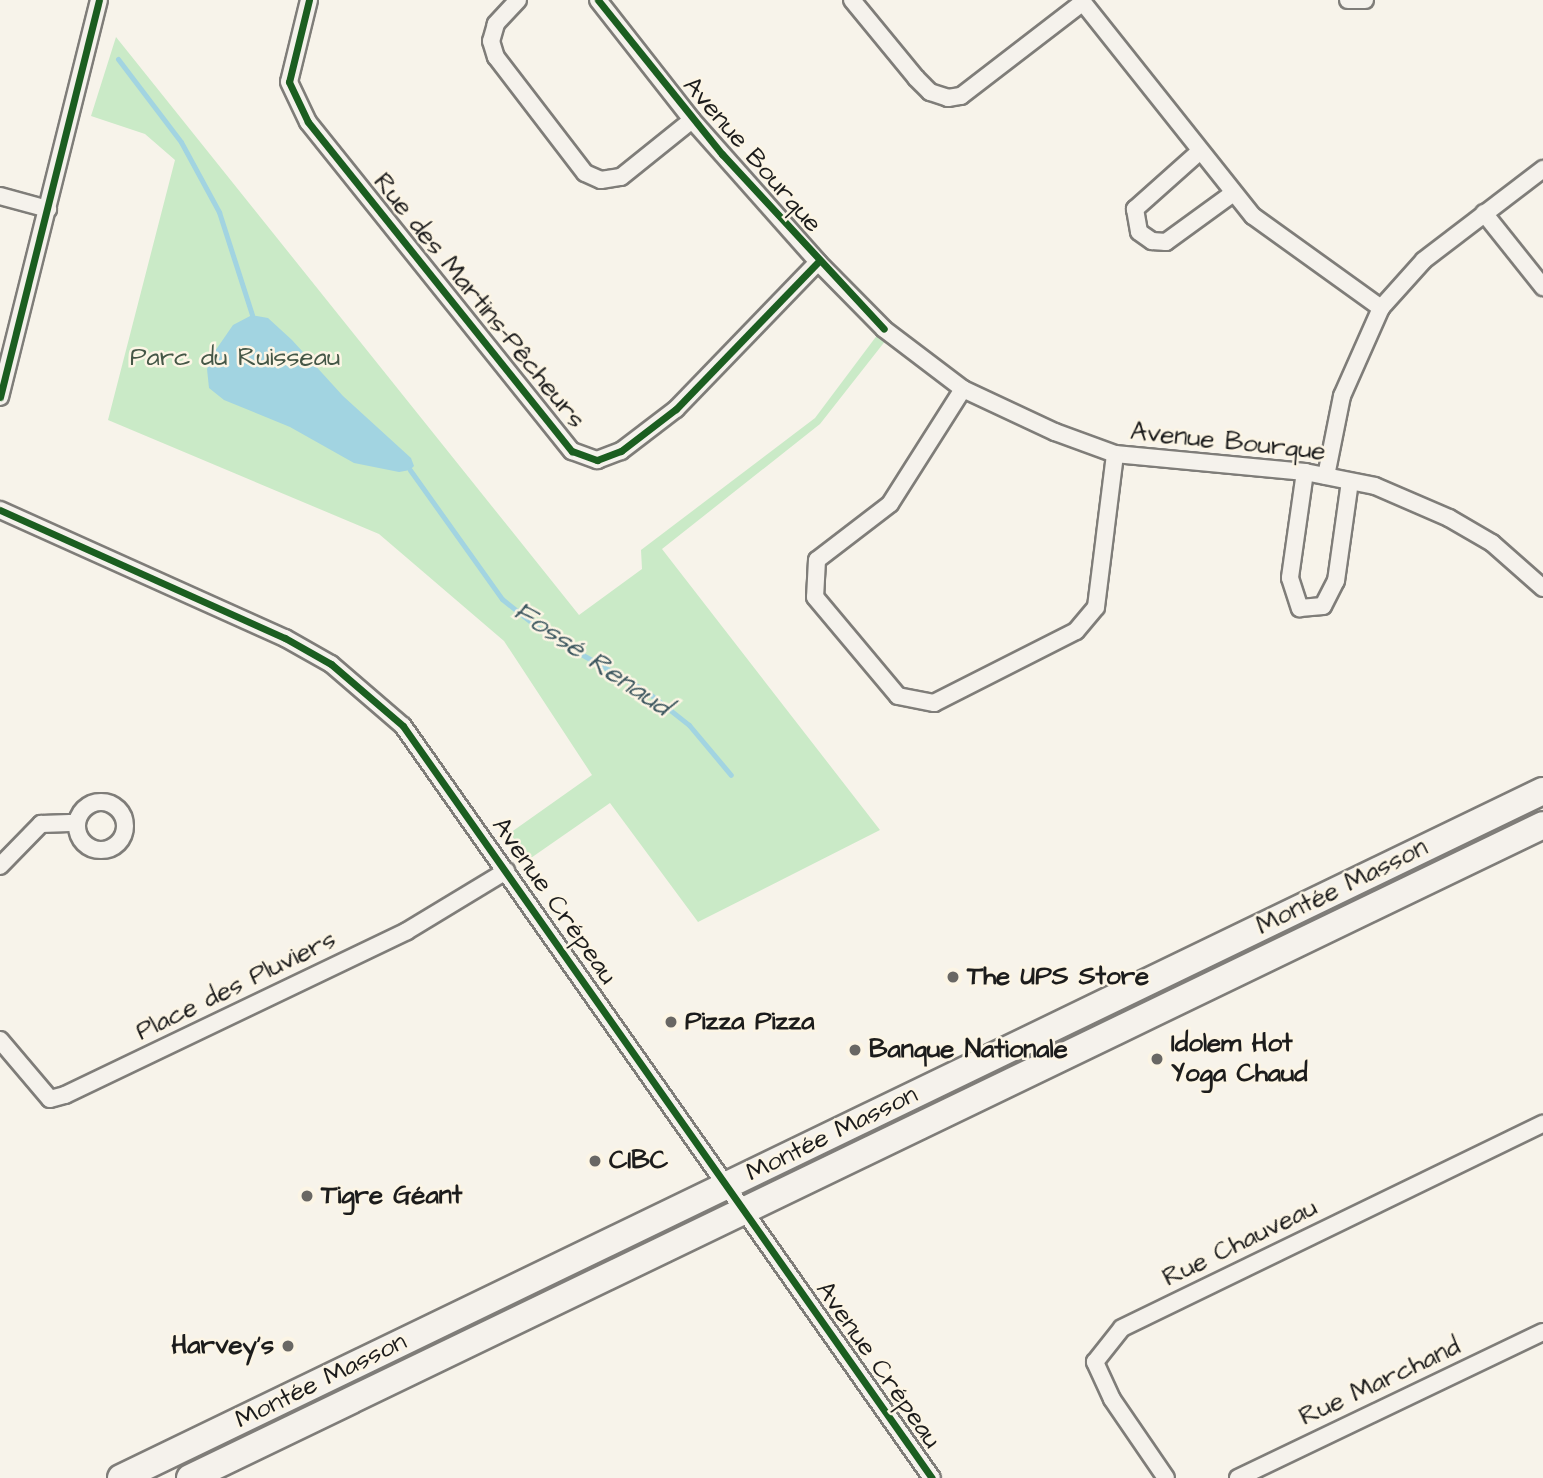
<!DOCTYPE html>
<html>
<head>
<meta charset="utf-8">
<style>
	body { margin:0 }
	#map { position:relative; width:1543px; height:1478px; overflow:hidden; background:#f7f3ea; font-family:"Architects Daughter",sans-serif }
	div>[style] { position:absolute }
	.green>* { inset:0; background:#caeac7 }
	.water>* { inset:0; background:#a2d4e1 }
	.stream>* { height:5px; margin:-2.5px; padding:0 2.5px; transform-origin:2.5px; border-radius:2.5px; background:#a2d4e1 }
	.roads { filter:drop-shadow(2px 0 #7f7d79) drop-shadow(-2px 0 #7f7d79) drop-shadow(0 2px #7f7d79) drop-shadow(0 -2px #7f7d79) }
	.minor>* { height:16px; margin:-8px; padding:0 8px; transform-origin:8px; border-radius:8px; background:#f5f2ec }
	.minor>.ring { margin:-8px; padding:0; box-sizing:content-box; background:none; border:16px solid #f5f2ec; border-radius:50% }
	.primary>* { height:26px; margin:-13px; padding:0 13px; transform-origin:13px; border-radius:13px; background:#f5f2ec }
	.cycleway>* { height:7px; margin:-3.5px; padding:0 3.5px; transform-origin:3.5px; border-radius:3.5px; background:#1b5e20 }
	.dots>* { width:19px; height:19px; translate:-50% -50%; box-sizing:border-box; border:4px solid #fcf5e5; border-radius:50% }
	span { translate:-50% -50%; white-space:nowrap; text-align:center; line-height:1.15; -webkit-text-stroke:5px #fcf5e5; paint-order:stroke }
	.street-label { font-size:26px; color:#1c1c1c }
	.park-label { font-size:26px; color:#455747 }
	.poi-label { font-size:26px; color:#1c1c1c; font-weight:700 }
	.left { translate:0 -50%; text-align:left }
	.right { translate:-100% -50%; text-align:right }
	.water-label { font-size:28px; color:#3e5860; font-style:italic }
</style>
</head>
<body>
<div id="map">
	<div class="green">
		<i style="clip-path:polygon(116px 37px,579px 615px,642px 569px,641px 550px,815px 418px,878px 334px,886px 340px,820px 424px,662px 549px,880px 830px,698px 922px,610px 803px,528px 860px,510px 833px,592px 775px,504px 641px,379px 534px,108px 420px,175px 160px,145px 134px,91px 116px)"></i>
	</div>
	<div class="water">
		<i style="clip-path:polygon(252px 315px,268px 318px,292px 340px,343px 396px,411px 458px,414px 466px,410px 470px,399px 472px,354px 463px,290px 427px,224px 400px,209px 388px,207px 369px,213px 354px,233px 325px)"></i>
	</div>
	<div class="stream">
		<i style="left:118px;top:59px;width:104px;rotate:52.8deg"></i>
		<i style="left:181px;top:142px;width:80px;rotate:61.5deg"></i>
		<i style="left:219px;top:212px;width:108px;rotate:72.2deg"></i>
		<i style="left:410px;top:470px;width:158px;rotate:54.5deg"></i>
		<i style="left:502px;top:599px;width:56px;rotate:38.5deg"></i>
		<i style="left:546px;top:634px;width:115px;rotate:29.7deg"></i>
		<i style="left:646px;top:691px;width:55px;rotate:38.3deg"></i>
		<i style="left:689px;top:725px;width:65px;rotate:50deg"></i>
	</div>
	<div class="roads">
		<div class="minor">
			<i style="left:309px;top:0;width:84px;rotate:103.7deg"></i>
			<i style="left:289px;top:82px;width:44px;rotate:64.6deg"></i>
			<i style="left:308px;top:122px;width:422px;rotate:51.3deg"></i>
			<i style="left:572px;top:451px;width:27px;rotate:20deg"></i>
			<i style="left:597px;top:460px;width:26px;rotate:-21deg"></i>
			<i style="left:621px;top:451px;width:69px;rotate:-37.4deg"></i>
			<i style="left:676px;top:409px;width:204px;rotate:-46deg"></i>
			<i style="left:518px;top:0;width:33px;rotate:133deg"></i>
			<i style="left:496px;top:24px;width:18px;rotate:106deg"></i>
			<i style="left:491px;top:41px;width:17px;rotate:73deg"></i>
			<i style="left:496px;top:57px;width:146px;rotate:52.5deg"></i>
			<i style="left:585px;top:173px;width:17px;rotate:24deg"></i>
			<i style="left:601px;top:180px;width:20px;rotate:-9deg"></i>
			<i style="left:621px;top:177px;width:91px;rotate:-38.8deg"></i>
			<i style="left:598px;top:0;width:152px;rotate:51.9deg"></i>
			<i style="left:692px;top:120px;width:190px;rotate:48.4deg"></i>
			<i style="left:818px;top:262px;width:94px;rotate:45.4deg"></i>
			<i style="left:884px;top:329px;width:99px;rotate:37.2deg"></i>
			<i style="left:963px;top:389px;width:102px;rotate:25.1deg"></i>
			<i style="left:1055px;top:432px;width:64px;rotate:20.1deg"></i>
			<i style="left:1115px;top:454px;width:191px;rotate:5.4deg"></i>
			<i style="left:1305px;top:472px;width:71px;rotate:11.3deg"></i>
			<i style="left:1375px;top:486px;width:81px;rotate:23.4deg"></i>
			<i style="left:1449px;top:518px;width:50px;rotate:30.2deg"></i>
			<i style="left:1492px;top:543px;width:68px;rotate:41.4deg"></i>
			<i style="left:852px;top:0;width:101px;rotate:50.6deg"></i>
			<i style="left:916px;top:78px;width:20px;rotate:45deg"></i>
			<i style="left:930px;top:92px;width:19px;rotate:18deg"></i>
			<i style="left:948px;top:98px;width:13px;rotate:-9deg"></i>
			<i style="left:961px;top:96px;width:154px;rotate:-37.6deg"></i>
			<i style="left:1081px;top:0;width:276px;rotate:51.5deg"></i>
			<i style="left:1253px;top:216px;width:158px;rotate:35.7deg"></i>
			<i style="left:1348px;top:0;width:17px"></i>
			<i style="left:1199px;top:152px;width:86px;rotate:138.3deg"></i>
			<i style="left:1135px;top:209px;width:23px;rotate:80deg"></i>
			<i style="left:1139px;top:232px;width:16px;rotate:35deg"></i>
			<i style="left:1152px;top:241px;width:14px;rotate:4deg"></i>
			<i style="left:1166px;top:242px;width:82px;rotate:-36deg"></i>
			<i style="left:0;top:196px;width:50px;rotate:15.2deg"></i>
			<i style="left:1484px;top:213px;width:95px;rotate:51.4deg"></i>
			<i style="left:963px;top:389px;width:136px;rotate:122.4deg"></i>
			<i style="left:890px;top:504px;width:92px;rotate:142.5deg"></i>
			<i style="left:817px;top:560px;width:37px;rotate:93deg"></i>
			<i style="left:815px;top:597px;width:129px;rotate:50deg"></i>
			<i style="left:898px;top:696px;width:37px;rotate:11deg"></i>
			<i style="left:934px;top:703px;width:159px;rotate:-26.9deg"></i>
			<i style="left:1076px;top:631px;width:31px;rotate:-50deg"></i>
			<i style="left:1096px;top:607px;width:154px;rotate:-82.9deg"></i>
			<i style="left:0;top:397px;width:409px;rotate:-76deg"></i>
			<i style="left:1305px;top:472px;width:107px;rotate:98.1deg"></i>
			<i style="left:1290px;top:578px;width:32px;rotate:72deg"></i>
			<i style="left:1300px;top:608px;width:23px;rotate:-5deg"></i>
			<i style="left:1323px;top:606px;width:28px;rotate:-63deg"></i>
			<i style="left:1336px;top:581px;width:100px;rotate:-82deg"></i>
			<i style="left:1326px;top:476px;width:82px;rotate:-78.7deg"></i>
			<i style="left:1342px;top:396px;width:96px;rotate:-66.1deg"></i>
			<i style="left:1381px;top:308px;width:64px;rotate:-48.1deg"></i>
			<i style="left:1424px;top:260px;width:150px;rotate:-37.4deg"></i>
			<i style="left:0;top:510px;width:312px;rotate:24.2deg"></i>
			<i style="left:285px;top:638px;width:53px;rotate:29.5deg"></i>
			<i style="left:331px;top:664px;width:95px;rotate:40.7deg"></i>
			<i style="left:403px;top:726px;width:919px;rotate:54.88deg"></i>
			<i class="ring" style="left:77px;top:802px;width:32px;height:32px"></i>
			<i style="left:0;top:866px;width:59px;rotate:-45.7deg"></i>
			<i style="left:41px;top:824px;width:36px;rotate:-2deg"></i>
			<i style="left:0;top:1040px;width:77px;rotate:49.7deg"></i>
			<i style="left:50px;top:1099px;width:16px;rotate:-15deg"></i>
			<i style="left:65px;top:1095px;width:379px;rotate:-25.6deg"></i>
			<i style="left:407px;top:931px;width:116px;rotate:-31.2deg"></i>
			<i style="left:1166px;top:1478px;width:96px;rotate:-124.4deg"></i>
			<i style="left:1112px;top:1399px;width:41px;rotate:-114.7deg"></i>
			<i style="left:1095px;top:1362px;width:43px;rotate:-51.5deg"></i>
			<i style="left:1122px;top:1328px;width:468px;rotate:-25.9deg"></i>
			<i style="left:1238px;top:1478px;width:338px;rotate:-25.6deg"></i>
		</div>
		<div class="primary">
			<i style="left:121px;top:1478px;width:1579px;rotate:-25.79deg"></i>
			<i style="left:190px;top:1478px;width:1502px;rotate:-25.76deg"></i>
		</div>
	</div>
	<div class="cycleway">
		<i style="left:309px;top:0;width:84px;rotate:103.7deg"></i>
		<i style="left:289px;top:82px;width:44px;rotate:64.6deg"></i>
		<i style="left:308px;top:122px;width:422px;rotate:51.3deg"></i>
		<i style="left:572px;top:451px;width:27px;rotate:20deg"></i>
		<i style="left:597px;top:460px;width:26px;rotate:-21deg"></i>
		<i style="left:621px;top:451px;width:69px;rotate:-37.4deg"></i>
		<i style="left:676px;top:409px;width:204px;rotate:-46deg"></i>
		<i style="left:598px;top:0;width:198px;rotate:51.2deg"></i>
		<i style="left:722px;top:154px;width:238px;rotate:47.2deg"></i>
		<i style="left:0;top:397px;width:409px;rotate:-76deg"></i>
		<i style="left:0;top:510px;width:312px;rotate:24.2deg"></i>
		<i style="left:285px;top:638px;width:53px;rotate:29.5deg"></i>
		<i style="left:331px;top:664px;width:95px;rotate:40.7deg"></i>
		<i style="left:403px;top:726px;width:919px;rotate:54.88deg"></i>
	</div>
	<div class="dots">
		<i style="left:953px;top:977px;background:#696764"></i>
		<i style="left:671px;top:1022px;background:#696764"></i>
		<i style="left:855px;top:1050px;background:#696764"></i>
		<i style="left:1157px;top:1059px;background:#696764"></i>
		<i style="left:595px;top:1161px;background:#696764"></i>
		<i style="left:307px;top:1196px;background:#696764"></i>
		<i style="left:288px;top:1346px;background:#696764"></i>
	</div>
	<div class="street-label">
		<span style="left:752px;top:155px;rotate:49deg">Avenue Bourque</span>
		<span style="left:479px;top:301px;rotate:51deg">Rue des Martins-Pêcheurs</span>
		<span style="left:1228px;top:442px;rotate:6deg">Avenue Bourque</span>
		<span style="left:1342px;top:887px;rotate:-26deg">Montée Masson</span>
		<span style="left:554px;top:901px;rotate:55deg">Avenue Crépeau</span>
		<span style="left:236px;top:986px;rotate:-26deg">Place des Pluviers</span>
		<span style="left:832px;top:1134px;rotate:-26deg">Montée Masson</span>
		<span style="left:1240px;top:1243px;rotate:-26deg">Rue Chauveau</span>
		<span style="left:878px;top:1365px;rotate:55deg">Avenue Crépeau</span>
		<span style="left:321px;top:1381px;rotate:-26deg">Montée Masson</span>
		<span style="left:1380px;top:1382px;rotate:-25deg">Rue Marchand</span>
	</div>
	<div class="park-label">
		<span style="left:235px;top:358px">Parc du Ruisseau</span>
	</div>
	<div class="poi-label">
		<span class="left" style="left:967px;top:977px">The UPS Store</span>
		<span class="left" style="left:685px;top:1022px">Pizza Pizza</span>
		<span class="left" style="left:1171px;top:1059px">Idolem Hot<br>Yoga Chaud</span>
		<span class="left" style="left:869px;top:1050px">Banque Nationale</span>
		<span class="left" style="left:609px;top:1161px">CIBC</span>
		<span class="left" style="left:321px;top:1196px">Tigre Géant</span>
		<span class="right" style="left:274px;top:1346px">Harvey's</span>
	</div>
	<div class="water-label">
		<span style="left:592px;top:659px;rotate:34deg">Fossé Renaud</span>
	</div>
</div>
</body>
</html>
